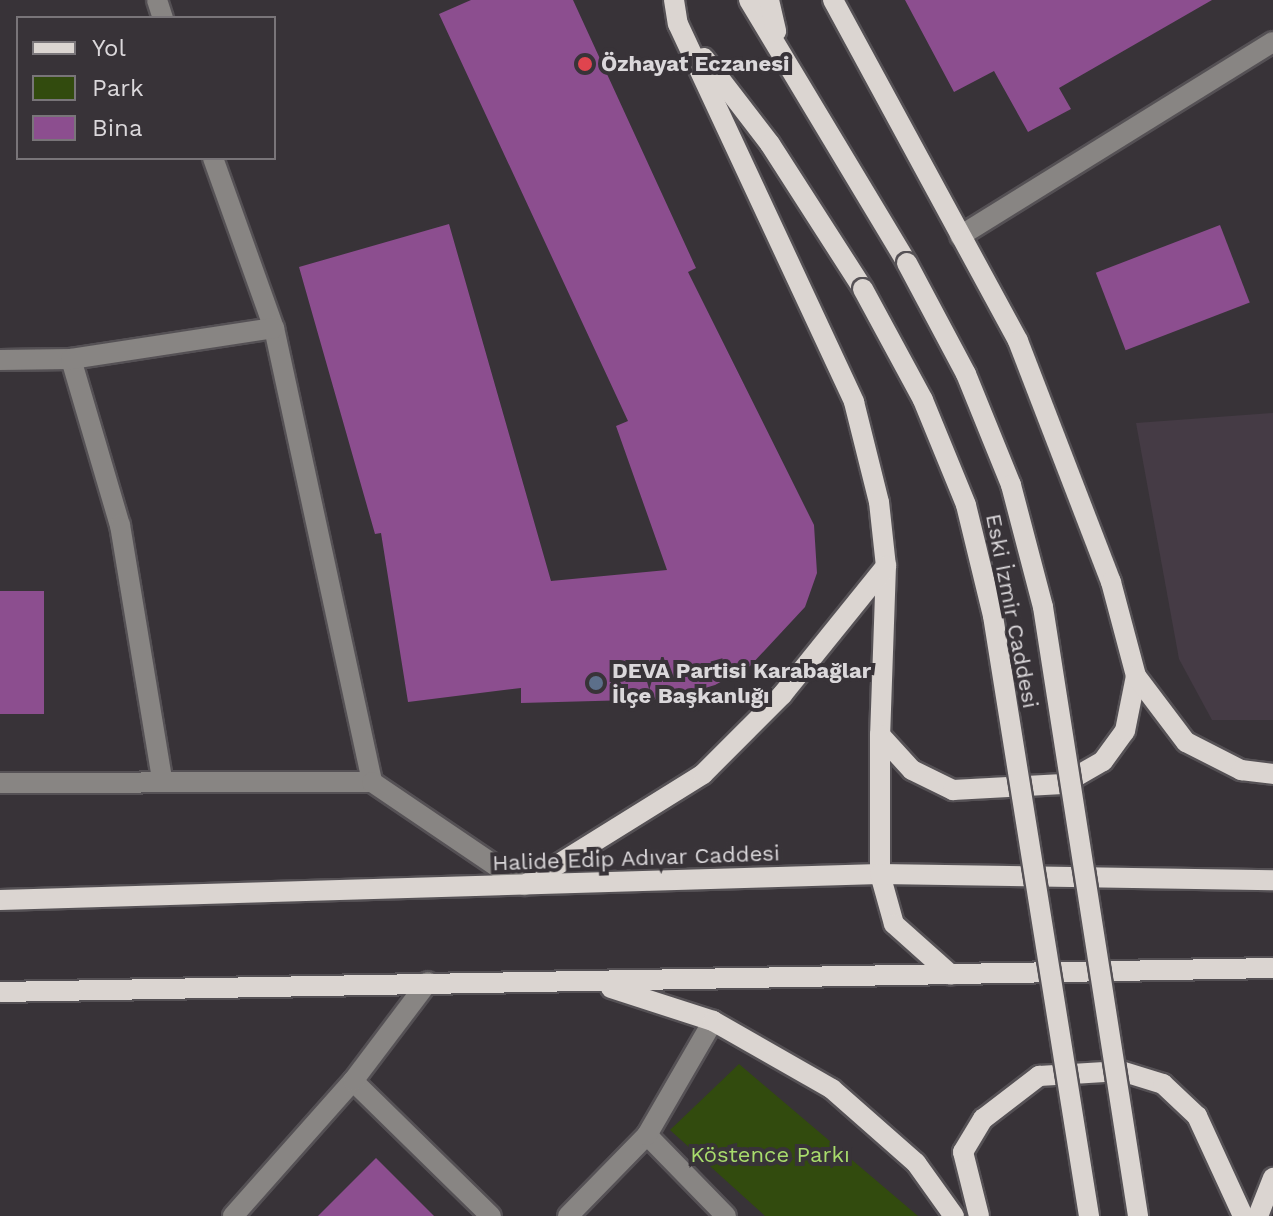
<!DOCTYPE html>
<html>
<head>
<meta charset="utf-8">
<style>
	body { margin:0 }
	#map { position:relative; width:1273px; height:1216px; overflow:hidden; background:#383338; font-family:"Work Sans",sans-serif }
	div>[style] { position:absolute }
	.built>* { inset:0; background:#453b45 }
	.green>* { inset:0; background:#324b0e }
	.building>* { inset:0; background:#8c4e8f; transform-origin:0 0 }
	.roads { filter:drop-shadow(2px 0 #555155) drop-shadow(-2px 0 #555155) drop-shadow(0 2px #555155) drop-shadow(0 -2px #555155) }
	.minor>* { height:20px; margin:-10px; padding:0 10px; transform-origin:10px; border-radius:10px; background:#888583 }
	.major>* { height:20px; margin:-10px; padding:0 10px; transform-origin:10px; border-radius:10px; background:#dbd5d1 }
	.bridges { filter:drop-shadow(2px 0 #555155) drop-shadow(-2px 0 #555155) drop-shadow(0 2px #555155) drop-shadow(0 -2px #555155) }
	.major-bridge>* { height:20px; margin:-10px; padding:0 10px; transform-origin:10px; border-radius:10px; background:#dbd5d1 }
	.dots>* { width:22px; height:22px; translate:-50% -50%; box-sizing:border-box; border:4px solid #383338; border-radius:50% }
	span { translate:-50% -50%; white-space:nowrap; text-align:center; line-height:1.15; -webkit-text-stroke:8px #383338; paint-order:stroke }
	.poi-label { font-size:22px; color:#dbd8db; font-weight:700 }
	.left { translate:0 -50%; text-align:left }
	.street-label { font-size:22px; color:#dbd8db }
	.park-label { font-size:22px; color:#a8dc6c }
	.legend { position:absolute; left:16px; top:16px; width:260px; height:144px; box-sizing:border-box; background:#383338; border:2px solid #797579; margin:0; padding:10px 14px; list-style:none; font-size:24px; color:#dbd8db }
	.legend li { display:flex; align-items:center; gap:16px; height:40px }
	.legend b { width:40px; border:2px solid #797579 }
</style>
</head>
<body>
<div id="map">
	<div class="built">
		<i style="clip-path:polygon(1273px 413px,1273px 720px,1212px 720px,1179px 659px,1136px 423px)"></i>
	</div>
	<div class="green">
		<i style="clip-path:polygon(739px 1064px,918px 1216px,765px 1216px,670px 1130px)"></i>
	</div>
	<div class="building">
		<i style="clip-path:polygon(471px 0,573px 0,696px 268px,688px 272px,814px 525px,817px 573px,805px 607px,750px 666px,715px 685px,669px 699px,521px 703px,521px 688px,408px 702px,381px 533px,375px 534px,299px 267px,449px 224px,551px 581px,667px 570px,616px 426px,628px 421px,439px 14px)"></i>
		<i style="clip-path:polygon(905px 0,1212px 0,1059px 88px,1071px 109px,1028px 132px,994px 71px,954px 92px)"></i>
		<i style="left:1220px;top:225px;width:83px;height:133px;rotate:69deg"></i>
		<i style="left:0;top:591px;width:44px;height:123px"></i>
		<i style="clip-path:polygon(376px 1158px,434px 1216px,318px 1216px)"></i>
	</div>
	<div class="roads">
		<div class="minor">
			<i style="left:157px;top:0;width:19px;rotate:72deg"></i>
			<i style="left:213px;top:158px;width:181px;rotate:70.3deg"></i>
			<i style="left:274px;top:328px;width:464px;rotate:77.8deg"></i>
			<i style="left:960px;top:236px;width:368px;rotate:-31.8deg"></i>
			<i style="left:71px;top:359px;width:173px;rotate:73.6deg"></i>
			<i style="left:120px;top:525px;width:257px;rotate:80.6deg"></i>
			<i style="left:0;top:360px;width:71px;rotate:-0.8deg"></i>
			<i style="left:71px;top:359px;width:205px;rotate:-8.7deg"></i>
			<i style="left:0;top:783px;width:372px;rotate:-0.2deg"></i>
			<i style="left:372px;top:782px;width:184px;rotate:34.1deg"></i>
			<i style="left:353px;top:1081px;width:193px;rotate:44.4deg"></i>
			<i style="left:647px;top:1135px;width:113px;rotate:45.7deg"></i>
			<i style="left:233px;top:1216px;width:181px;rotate:-48.4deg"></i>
			<i style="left:353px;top:1081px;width:124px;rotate:-52.9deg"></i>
			<i style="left:568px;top:1216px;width:113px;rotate:-45.7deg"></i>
			<i style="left:647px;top:1135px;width:132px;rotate:-59.9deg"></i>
		</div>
		<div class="major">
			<i style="left:674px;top:0;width:24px;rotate:81deg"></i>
			<i style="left:678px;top:24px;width:417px;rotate:65deg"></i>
			<i style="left:854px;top:402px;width:103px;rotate:76deg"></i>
			<i style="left:879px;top:502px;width:64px;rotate:83.8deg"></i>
			<i style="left:886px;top:566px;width:169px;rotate:92deg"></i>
			<i style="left:880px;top:735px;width:47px;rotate:47.6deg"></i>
			<i style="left:912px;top:770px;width:46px;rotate:26deg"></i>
			<i style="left:953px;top:790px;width:110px;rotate:-3.1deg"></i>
			<i style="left:1063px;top:784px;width:46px;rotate:-29.9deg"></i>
			<i style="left:1103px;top:761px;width:37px;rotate:-54deg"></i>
			<i style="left:1125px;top:731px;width:56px;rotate:-78.7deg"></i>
			<i style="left:749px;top:0;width:307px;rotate:59deg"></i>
			<i style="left:769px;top:0;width:32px;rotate:77deg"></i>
			<i style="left:833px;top:0;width:388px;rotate:61.5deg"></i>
			<i style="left:1018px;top:341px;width:258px;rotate:68.9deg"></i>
			<i style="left:1111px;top:582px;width:97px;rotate:75.1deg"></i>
			<i style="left:1136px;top:676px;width:83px;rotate:52.9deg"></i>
			<i style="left:1186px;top:742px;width:62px;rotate:27deg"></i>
			<i style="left:1241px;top:770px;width:32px;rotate:7deg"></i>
			<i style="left:704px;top:58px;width:108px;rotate:52.5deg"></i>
			<i style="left:770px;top:144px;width:172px;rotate:57.3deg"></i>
			<i style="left:880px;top:735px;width:139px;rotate:90deg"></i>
			<i style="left:880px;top:874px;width:52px;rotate:74.4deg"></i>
			<i style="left:894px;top:924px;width:76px;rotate:41.8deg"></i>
			<i style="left:528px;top:883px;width:206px;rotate:-31.9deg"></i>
			<i style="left:703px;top:774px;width:112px;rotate:-45deg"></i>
			<i style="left:782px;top:695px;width:166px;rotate:-51.1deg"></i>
			<i style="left:0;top:900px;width:880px;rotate:-1.69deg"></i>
			<i style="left:880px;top:874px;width:393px;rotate:0.9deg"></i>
			<i style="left:611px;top:988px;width:107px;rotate:17.9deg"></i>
			<i style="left:713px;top:1021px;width:137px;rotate:29.7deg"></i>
			<i style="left:832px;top:1089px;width:112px;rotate:41.4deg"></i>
			<i style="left:916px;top:1163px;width:65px;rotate:54.4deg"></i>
			<i style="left:0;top:992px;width:1273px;rotate:-1.08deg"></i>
			<i style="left:979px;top:1216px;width:66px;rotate:-104deg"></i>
			<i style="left:963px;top:1152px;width:39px;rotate:-59deg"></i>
			<i style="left:983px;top:1119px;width:71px;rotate:-37.5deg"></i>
			<i style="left:1039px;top:1076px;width:82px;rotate:-3.5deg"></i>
			<i style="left:1121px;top:1071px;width:44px;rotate:17.2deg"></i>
			<i style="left:1163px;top:1084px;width:47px;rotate:43.3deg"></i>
			<i style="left:1197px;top:1116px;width:110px;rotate:65.3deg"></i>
			<i style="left:1258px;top:1216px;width:41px;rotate:-68.5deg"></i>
		</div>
	</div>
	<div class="bridges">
		<div class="major-bridge">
			<i style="left:907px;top:263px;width:126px;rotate:62deg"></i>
			<i style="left:966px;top:374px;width:120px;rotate:67.9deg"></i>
			<i style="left:1011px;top:485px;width:126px;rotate:75.3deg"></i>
			<i style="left:1043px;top:607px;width:616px;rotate:81.13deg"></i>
			<i style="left:863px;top:289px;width:126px;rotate:61.6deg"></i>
			<i style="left:923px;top:400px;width:113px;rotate:67.7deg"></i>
			<i style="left:966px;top:505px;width:114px;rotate:76.3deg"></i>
			<i style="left:993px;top:616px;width:608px;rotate:80.91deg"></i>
		</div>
	</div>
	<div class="dots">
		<i style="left:585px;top:64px;background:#e0444e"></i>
		<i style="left:596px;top:683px;background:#5c6f8a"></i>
	</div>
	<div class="poi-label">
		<span class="left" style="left:601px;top:64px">Özhayat Eczanesi</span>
		<span class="left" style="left:612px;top:683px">DEVA Partisi Karabağlar<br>İlçe Başkanlığı</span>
	</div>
	<div class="street-label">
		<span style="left:1012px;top:611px;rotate:79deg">Eski İzmir Caddesi</span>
		<span style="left:636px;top:858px;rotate:-2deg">Halide Edip Adıvar Caddesi</span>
	</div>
	<div class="park-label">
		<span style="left:770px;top:1155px">Köstence Parkı</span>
	</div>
	<ul class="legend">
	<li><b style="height:10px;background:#dbd5d1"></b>Yol</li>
	<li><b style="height:22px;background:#324b0e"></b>Park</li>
	<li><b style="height:22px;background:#8c4e8f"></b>Bina</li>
	</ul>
</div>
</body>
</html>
